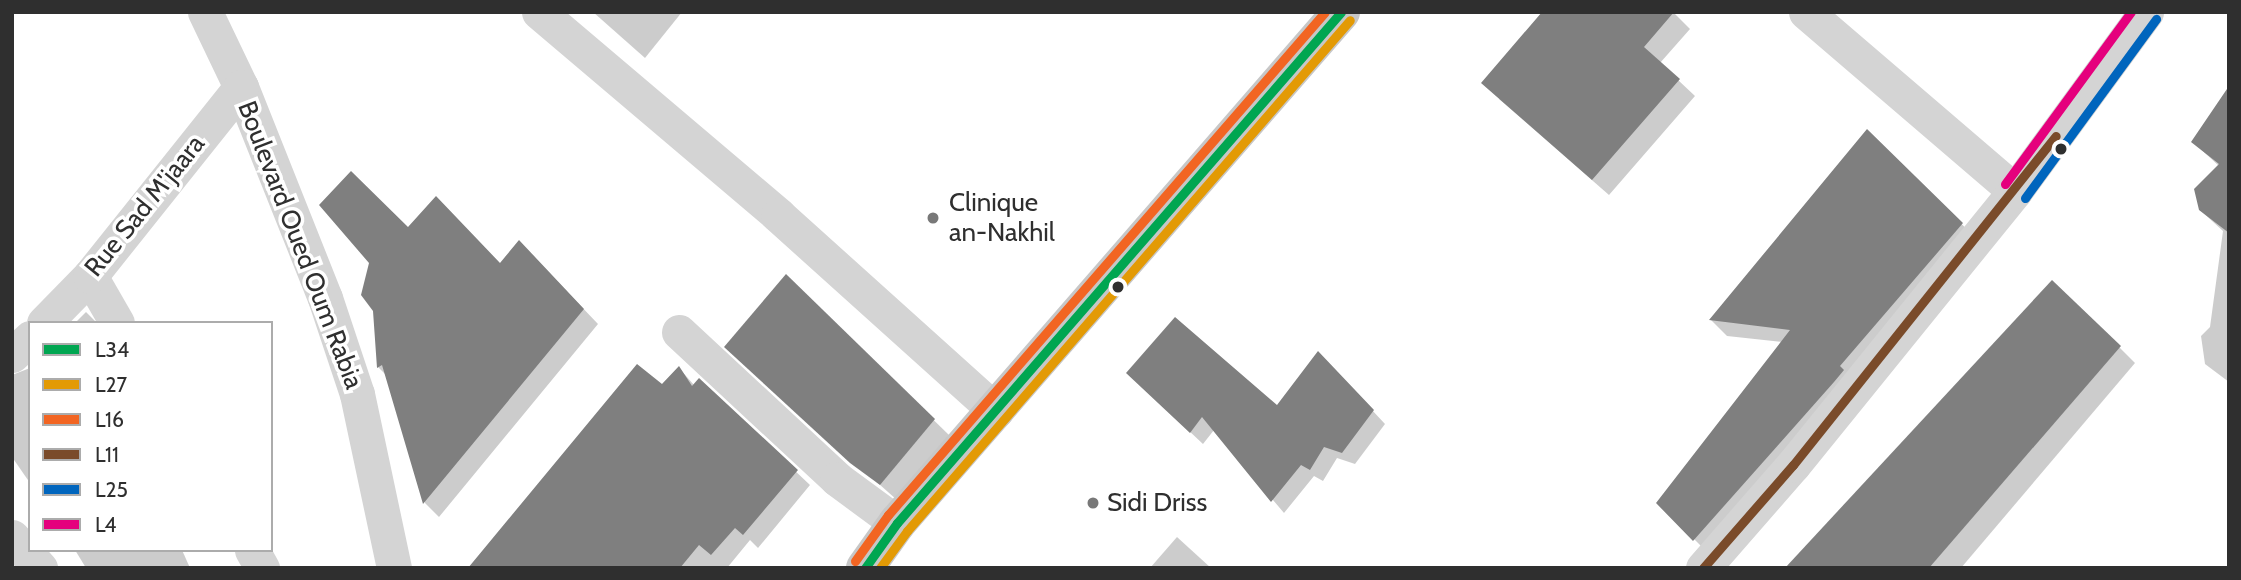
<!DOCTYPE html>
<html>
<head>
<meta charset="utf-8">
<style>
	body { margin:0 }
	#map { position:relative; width:2241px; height:580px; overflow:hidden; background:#fff; font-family:Cabin,sans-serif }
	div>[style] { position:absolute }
	.shadow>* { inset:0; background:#0003 }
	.building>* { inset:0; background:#7f7f7f }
	.street>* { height:35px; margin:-17.5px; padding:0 17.5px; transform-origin:17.5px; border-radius:17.5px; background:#d4d4d4 }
	.primary>* { height:38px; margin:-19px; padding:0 19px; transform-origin:19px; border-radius:19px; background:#c7c7c7 }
	.bus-1>* { height:9px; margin:-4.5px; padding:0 4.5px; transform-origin:4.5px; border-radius:4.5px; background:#00a651 }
	.bus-2>* { height:9px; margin:-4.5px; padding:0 4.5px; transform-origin:4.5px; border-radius:4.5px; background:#e39a05 }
	.bus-3>* { height:9px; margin:-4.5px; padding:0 4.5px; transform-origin:4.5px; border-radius:4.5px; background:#f26522 }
	.bus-4>* { height:9px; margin:-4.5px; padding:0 4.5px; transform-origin:4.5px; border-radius:4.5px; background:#7a4b2a }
	.bus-5>* { height:9px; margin:-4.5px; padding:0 4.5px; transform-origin:4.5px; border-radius:4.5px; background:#0065bd }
	.bus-6>* { height:9px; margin:-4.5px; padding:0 4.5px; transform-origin:4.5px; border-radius:4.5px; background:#e5007d }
	.dots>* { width:19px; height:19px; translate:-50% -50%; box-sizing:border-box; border:4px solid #fff; border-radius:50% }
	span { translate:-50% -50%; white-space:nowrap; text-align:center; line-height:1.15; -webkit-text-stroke:7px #fff; paint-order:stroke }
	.poi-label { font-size:26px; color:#2f2f2f }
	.left { translate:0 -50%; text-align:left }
	.street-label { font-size:26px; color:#2f2f2f }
	.frame { position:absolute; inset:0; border:14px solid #2f2f2f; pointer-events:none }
	.legend { position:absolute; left:28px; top:321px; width:245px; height:231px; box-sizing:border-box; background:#fff; border:2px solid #acacac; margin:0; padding:9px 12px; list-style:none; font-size:21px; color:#2f2f2f }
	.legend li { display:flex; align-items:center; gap:14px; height:35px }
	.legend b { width:35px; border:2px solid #acacac }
</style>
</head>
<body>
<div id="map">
	<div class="shadow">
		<i style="clip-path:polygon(593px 12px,682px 12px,645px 58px)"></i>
		<i style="clip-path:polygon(1673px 12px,1690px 29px,1660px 63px,1695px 96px,1609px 195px,1499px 99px)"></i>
		<i style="clip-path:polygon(2229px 98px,2229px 382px,2205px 364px,2201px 336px,2210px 327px,2223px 231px,2200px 210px,2219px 166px,2193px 142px)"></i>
		<i style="clip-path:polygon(1867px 132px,1978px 240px,1710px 555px,1658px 503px,1783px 342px,1727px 336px,1711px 320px)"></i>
		<i style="clip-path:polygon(408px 230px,500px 265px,534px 257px,598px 324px,439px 517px,425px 503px,386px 375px,378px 367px)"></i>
		<i style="clip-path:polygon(786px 276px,950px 436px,897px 500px,743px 363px)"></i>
		<i style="clip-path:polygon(86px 312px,97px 323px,75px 323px)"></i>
		<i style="clip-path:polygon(2119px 347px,2135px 363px,1961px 568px,1787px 568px)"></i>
		<i style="clip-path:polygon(1331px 366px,1385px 424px,1355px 464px,1337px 458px,1323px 481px,1314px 476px,1284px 513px,1214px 430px,1203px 444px,1141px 386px,1277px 408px)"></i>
		<i style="clip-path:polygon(30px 368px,30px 483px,12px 457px,12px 375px)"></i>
		<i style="clip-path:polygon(679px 368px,694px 385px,699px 380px,810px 485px,758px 548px,750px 540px,727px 568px,471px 568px)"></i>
		<i style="clip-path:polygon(1177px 537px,1211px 568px,1150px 568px)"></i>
		<i style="clip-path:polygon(75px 550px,182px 550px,190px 568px,86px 568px)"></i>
	</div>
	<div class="building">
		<i style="clip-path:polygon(1542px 12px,1674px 12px,1644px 47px,1680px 79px,1592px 180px,1481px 83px)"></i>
		<i style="clip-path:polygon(2229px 86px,2229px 233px,2199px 210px,2194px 189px,2219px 164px,2191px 142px)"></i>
		<i style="clip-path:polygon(1867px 129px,1963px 223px,1840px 366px,1844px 370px,1834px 382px,1693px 541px,1656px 503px,1790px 330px,1709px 320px)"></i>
		<i style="clip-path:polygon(351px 171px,408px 227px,436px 196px,500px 263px,519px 240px,584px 309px,423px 504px,382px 365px,377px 368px,373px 311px,361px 295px,369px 263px,319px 205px)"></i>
		<i style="clip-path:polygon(786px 274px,935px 419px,880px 485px,850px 463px,724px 347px)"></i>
		<i style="clip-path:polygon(2052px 280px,2121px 346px,1929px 568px,1785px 568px)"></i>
		<i style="clip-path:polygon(1175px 317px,1277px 405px,1318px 351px,1374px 410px,1342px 453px,1324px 447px,1310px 470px,1301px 465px,1271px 502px,1202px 417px,1190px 433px,1126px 373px)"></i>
		<i style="clip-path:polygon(637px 364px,662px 384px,679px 366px,692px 386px,699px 378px,798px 470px,743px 535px,735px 528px,711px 555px,699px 545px,680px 568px,468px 568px)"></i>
	</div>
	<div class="street">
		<i style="left:205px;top:12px;width:83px;rotate:64.4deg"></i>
		<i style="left:241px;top:87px;width:227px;rotate:68.3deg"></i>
		<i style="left:325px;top:298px;width:101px;rotate:71.6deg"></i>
		<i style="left:357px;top:394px;width:178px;rotate:78deg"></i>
		<i style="left:539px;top:12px;width:314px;rotate:40.3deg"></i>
		<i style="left:778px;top:215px;width:293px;rotate:42deg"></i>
		<i style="left:1806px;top:12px;width:275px;rotate:40.6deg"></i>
		<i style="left:90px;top:276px;width:54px;rotate:60.1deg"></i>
		<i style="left:44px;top:323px;width:66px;rotate:-45.6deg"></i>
		<i style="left:90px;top:276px;width:242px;rotate:-51.4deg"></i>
		<i style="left:679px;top:332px;width:216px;rotate:42.9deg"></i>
		<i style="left:837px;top:479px;width:74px;rotate:36.3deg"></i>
		<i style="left:12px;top:355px;width:25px;rotate:-43deg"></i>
		<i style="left:12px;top:537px;width:42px;rotate:47.9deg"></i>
		<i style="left:252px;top:550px;width:21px;rotate:61deg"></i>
		<i style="left:1703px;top:568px;width:137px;rotate:-48.9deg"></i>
		<i style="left:1793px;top:465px;width:353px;rotate:-51deg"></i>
		<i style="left:2015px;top:191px;width:222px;rotate:-53.8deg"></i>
	</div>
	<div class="primary">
		<i style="left:865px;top:568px;width:55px;rotate:-54.6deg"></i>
		<i style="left:897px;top:523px;width:677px;rotate:-49.01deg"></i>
	</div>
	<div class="bus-1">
		<i style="left:865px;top:568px;width:55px;rotate:-54.6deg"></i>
		<i style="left:897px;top:523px;width:677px;rotate:-49.01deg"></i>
	</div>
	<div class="bus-2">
		<i style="left:880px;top:568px;width:46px;rotate:-53.9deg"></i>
		<i style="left:907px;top:531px;width:676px;rotate:-49.08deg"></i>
	</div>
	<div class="bus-3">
		<i style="left:855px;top:561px;width:57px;rotate:-54.3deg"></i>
		<i style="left:888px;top:515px;width:666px;rotate:-49.02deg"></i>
	</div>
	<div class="bus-4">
		<i style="left:1703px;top:568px;width:137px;rotate:-48.9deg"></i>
		<i style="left:1793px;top:465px;width:421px;rotate:-51.4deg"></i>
	</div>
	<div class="bus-5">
		<i style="left:2025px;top:198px;width:222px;rotate:-53.8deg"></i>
	</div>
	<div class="bus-6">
		<i style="left:2005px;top:184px;width:213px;rotate:-53.8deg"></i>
	</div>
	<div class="dots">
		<i style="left:2061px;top:149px;background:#2f2f2f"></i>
		<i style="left:933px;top:218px;background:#787878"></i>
		<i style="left:1118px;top:287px;background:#2f2f2f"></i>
		<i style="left:1093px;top:503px;background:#787878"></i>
	</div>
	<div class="poi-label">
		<span class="left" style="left:949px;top:218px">Clinique<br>an-Nakhil</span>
		<span class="left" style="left:1107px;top:503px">Sidi Driss</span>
	</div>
	<div class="street-label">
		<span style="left:145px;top:206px;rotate:-51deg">Rue Sad M'jaara</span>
		<span style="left:300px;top:245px;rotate:69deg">Boulevard Oued Oum Rabia</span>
	</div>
	<div class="frame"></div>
	<ul class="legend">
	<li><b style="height:9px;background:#00a651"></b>L34</li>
	<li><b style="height:9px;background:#e39a05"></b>L27</li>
	<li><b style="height:9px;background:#f26522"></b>L16</li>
	<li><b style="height:9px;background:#7a4b2a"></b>L11</li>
	<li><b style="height:9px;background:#0065bd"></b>L25</li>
	<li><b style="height:9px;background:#e5007d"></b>L4</li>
	</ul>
</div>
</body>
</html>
